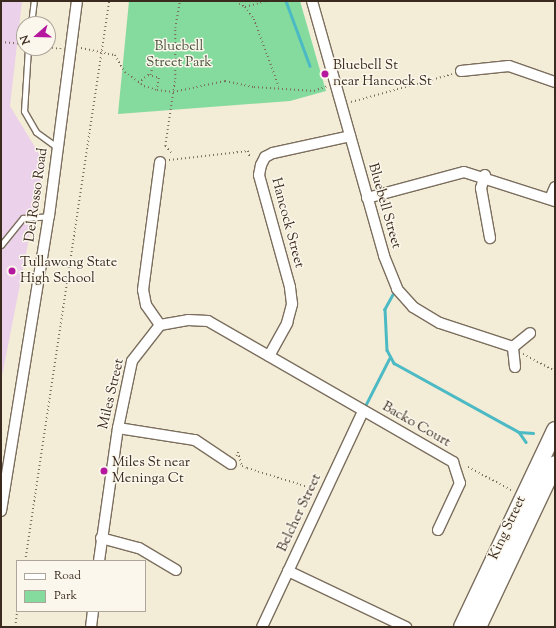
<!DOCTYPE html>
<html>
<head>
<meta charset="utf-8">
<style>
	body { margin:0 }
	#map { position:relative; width:556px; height:628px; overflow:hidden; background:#f3ecd6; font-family:"Sorts Mill Goudy",serif }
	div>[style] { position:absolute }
	.built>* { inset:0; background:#ecd1ea }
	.green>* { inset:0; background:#85db9e }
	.stream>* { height:2.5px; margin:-1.25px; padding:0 1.25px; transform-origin:1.25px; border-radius:1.25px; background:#4cbac5 }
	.path>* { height:1.5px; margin-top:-0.75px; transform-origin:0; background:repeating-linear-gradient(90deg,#7b6e5e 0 1px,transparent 0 4px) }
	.roads { filter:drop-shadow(1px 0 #7b6e5e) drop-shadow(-1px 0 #7b6e5e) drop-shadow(0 1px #7b6e5e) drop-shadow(0 -1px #7b6e5e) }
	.lane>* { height:5px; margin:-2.5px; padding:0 2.5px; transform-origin:2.5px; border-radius:2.5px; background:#fff }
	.street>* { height:10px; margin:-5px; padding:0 5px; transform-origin:5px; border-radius:5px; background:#fff }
	.primary>* { height:16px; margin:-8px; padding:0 8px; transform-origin:8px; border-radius:8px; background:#fff }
	.dots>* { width:11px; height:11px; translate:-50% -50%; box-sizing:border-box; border:2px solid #fbf7ec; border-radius:50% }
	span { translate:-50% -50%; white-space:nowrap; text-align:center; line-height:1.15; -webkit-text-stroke:3px #fbf7ec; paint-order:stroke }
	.park-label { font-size:14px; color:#4e563e }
	.poi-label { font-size:14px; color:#3b2a1e }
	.left { translate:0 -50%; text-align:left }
	.street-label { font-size:14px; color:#3b2a1e }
	.frame { position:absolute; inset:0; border:2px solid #3b2a1e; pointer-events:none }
	.legend { position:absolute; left:16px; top:560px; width:130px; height:52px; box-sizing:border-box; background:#fbf7ec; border:1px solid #aea59a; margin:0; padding:5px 7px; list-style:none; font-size:12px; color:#3b2a1e }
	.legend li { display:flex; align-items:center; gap:8px; height:20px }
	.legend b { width:20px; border:1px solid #aea59a }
	.north { position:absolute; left:16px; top:16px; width:40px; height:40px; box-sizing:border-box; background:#fbf7ec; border:1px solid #aea59a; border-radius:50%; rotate:250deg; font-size:11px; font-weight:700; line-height:16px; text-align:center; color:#3b2a1e }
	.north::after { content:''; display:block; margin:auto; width:14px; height:18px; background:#b5179e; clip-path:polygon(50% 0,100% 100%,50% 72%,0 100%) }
</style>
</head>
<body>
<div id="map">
	<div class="built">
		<i style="clip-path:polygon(1px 1px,22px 1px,10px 106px,44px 162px,1px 381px)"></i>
	</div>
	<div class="green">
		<i style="clip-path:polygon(129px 1px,300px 1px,326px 91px,290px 101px,118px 114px)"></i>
	</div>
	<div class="stream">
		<i style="left:286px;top:1px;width:69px;rotate:69.7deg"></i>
		<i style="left:395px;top:291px;width:21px;rotate:119deg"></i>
		<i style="left:385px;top:309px;width:41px;rotate:87.2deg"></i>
		<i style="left:387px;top:350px;width:15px;rotate:62deg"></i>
		<i style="left:394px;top:363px;width:143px;rotate:28.9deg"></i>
		<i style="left:519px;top:432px;width:14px;rotate:4deg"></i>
		<i style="left:364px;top:408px;width:55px;rotate:-63deg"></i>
		<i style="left:519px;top:432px;width:12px;rotate:55deg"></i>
	</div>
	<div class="path">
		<i style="left:236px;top:1px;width:11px;rotate:34deg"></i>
		<i style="left:245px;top:7px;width:22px;rotate:-16deg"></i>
		<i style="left:245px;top:7px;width:15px;rotate:53deg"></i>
		<i style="left:254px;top:19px;width:72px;rotate:69.8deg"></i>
		<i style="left:1px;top:42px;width:21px;rotate:5deg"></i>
		<i style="left:48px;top:47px;width:12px;rotate:9deg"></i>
		<i style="left:60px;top:49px;width:4px;rotate:-76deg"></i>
		<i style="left:81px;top:48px;width:35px;rotate:12deg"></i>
		<i style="left:115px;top:55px;width:20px;rotate:60deg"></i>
		<i style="left:125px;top:72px;width:24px;rotate:36deg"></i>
		<i style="left:144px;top:86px;width:14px;rotate:17deg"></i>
		<i style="left:157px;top:90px;width:16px;rotate:7deg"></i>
		<i style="left:173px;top:92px;width:53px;rotate:-11.9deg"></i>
		<i style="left:225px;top:81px;width:30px;rotate:12deg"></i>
		<i style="left:254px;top:87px;width:60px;rotate:3.8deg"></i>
		<i style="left:314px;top:91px;width:15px;rotate:-20deg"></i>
		<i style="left:150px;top:75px;width:6px;rotate:-72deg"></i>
		<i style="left:138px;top:83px;width:13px;rotate:-39deg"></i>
		<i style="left:148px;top:75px;width:11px;rotate:15deg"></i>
		<i style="left:159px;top:78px;width:12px;rotate:99deg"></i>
		<i style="left:351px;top:102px;width:106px;rotate:-15.4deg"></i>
		<i style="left:171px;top:153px;width:9px;rotate:-131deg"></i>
		<i style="left:165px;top:146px;width:68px;rotate:-81.5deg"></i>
		<i style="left:175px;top:79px;width:51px;rotate:-90deg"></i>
		<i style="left:175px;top:28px;width:27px;rotate:-80deg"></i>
		<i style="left:169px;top:160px;width:80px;rotate:-6.5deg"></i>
		<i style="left:248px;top:151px;width:6px;rotate:72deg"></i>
		<i style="left:523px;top:354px;width:36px;rotate:28deg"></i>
		<i style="left:236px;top:456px;width:4px;rotate:-63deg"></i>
		<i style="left:238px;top:452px;width:15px;rotate:74deg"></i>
		<i style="left:242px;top:466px;width:5px;rotate:22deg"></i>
		<i style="left:247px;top:468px;width:71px;rotate:17.2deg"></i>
		<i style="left:468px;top:467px;width:51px;rotate:28.1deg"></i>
		<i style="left:25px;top:561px;width:566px;rotate:-81.47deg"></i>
		<i style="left:15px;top:627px;width:16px;rotate:-83deg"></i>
	</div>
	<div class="roads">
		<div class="lane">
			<i style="left:31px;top:24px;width:23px;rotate:-83deg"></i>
			<i style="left:28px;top:48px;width:63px;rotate:93.6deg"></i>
			<i style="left:24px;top:111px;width:24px;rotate:60deg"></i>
			<i style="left:36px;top:132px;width:27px;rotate:36deg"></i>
			<i style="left:1px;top:245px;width:35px;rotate:-51deg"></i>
			<i style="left:23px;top:218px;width:26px;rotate:-4deg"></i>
		</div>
		<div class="street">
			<i style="left:312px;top:1px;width:265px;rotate:74.2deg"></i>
			<i style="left:384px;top:256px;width:35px;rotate:68deg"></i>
			<i style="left:397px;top:289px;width:24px;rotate:48deg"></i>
			<i style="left:413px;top:307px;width:31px;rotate:31deg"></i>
			<i style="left:440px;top:323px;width:77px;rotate:18.2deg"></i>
			<i style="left:461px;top:71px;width:48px;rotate:-5.9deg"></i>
			<i style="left:509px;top:66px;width:49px;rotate:19.2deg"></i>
			<i style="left:485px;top:175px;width:14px;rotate:107deg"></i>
			<i style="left:481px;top:188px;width:51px;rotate:79.8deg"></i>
			<i style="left:367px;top:198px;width:100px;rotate:-15deg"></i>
			<i style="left:464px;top:172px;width:96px;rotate:17.7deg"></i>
			<i style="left:550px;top:199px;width:13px;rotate:-67deg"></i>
			<i style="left:160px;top:325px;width:24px;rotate:-125deg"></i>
			<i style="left:146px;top:305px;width:15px;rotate:-101deg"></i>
			<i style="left:143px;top:290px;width:129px;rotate:-82.4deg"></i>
			<i style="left:269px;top:356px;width:38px;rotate:-61deg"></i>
			<i style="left:287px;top:323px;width:20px;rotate:-75deg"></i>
			<i style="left:292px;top:304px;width:17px;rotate:-97deg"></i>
			<i style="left:290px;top:287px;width:116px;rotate:-105.5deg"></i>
			<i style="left:259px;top:175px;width:10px;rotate:-79deg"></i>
			<i style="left:261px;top:165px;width:9px;rotate:-63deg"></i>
			<i style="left:265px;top:157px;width:9px;rotate:-27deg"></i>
			<i style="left:273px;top:153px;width:79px;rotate:-12.4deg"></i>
			<i style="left:515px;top:367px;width:20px;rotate:-96deg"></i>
			<i style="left:513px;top:347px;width:22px;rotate:-39deg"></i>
			<i style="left:118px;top:428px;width:78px;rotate:8.9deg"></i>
			<i style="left:195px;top:440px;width:43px;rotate:33.7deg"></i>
			<i style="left:1px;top:511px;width:299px;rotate:-80.8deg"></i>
			<i style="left:49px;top:216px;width:217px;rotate:-82.6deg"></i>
			<i style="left:101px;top:538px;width:39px;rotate:15deg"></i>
			<i style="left:139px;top:548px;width:43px;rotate:30.7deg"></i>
			<i style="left:99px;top:561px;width:134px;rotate:-81.9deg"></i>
			<i style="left:118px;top:428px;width:68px;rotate:-78.2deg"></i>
			<i style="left:132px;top:361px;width:46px;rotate:-52.1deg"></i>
			<i style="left:160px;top:325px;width:28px;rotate:-10deg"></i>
			<i style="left:188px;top:320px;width:20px;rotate:3deg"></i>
			<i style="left:208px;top:321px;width:283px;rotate:29.9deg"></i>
			<i style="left:453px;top:462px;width:22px;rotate:72deg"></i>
			<i style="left:460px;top:483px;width:52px;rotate:115.1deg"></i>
			<i style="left:288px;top:571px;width:131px;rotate:25.4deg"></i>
			<i style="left:91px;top:627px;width:16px;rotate:-83deg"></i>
			<i style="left:262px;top:627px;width:238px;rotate:-64.9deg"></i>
		</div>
		<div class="primary">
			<i style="left:462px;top:627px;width:218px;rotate:-64.7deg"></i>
			<i style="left:478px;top:627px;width:180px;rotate:-64.7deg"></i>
		</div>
	</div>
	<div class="dots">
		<i style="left:325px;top:74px;background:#b5179e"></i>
		<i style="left:12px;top:271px;background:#b5179e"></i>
		<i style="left:104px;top:471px;background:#b5179e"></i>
	</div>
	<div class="park-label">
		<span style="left:179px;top:55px">Bluebell<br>Street Park</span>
	</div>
	<div class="poi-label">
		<span class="left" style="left:333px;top:74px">Bluebell St<br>near Hancock St</span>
		<span class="left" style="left:20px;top:271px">Tullawong State<br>High School</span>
		<span class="left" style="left:112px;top:471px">Miles St near<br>Meninga Ct</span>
	</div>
	<div class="street-label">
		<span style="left:37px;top:195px;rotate:-82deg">Del Rosso Road</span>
		<span style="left:384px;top:206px;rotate:74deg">Bluebell Street</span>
		<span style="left:287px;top:223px;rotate:75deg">Hancock Street</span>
		<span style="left:112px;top:394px;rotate:-77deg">Miles Street</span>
		<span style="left:416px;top:425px;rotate:30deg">Backo Court</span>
		<span style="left:300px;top:513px;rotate:-65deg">Belcher Street</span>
		<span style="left:508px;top:528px;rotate:-65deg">King Street</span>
	</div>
	<div class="frame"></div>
	<ul class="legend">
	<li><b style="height:5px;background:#fff"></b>Road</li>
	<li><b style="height:11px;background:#85db9e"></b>Park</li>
	</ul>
	<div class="north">N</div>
</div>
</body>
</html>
